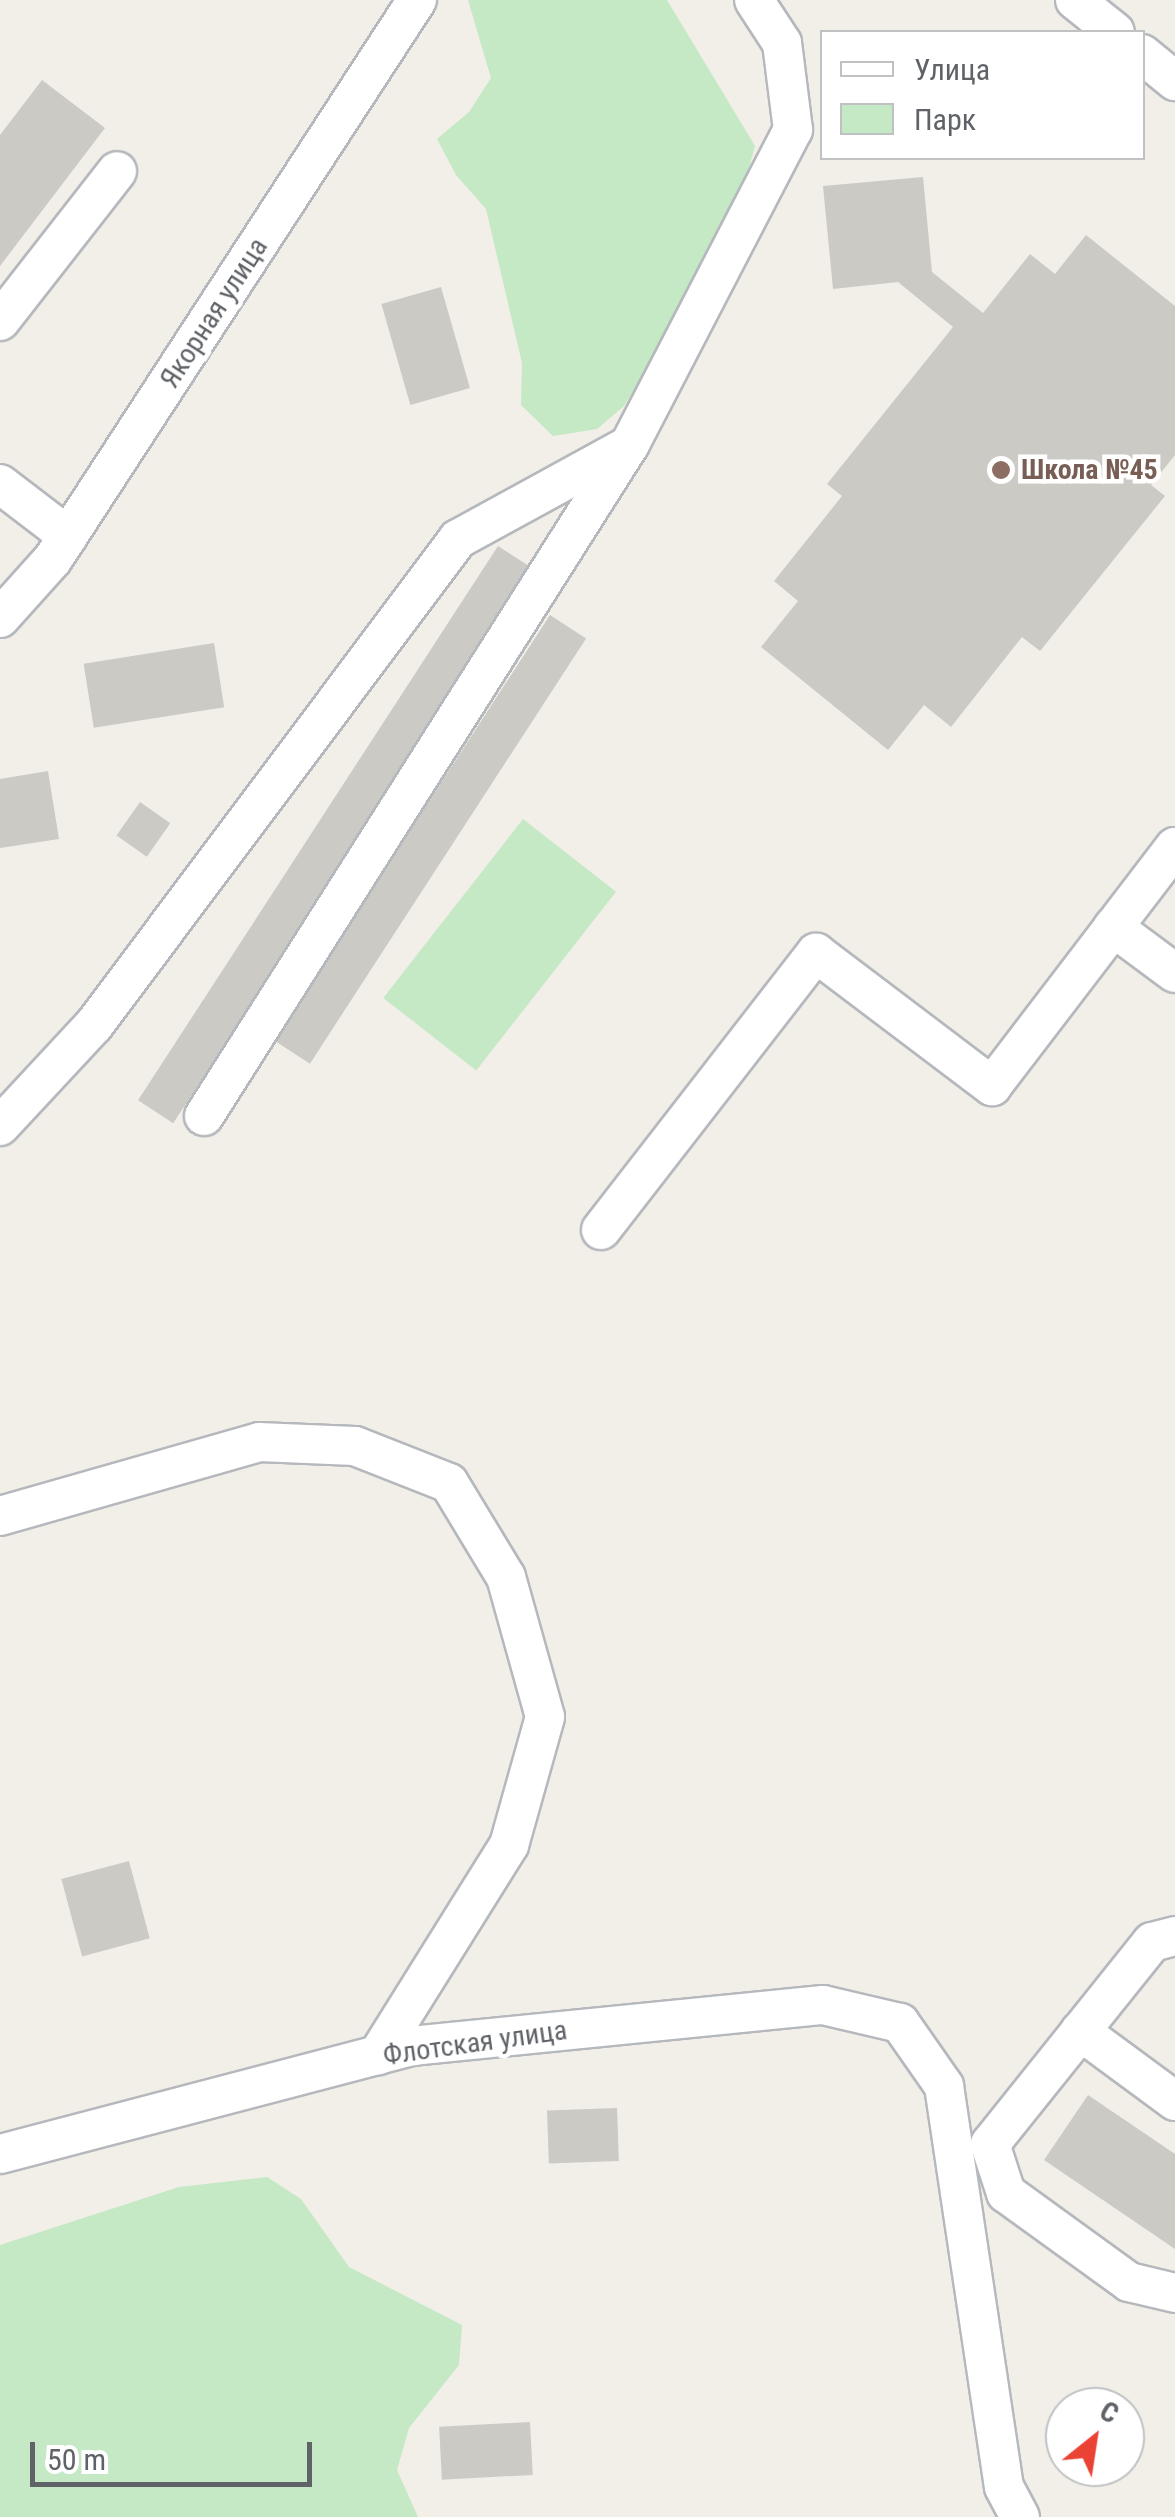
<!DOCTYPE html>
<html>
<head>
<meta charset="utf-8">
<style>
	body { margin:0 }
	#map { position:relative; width:1175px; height:2517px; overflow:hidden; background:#f1efe8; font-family:"Roboto Condensed",sans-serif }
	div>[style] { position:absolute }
	.green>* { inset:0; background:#c5e8c5; transform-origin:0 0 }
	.building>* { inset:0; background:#cccac5; transform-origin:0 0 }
	.roads { filter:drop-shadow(2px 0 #b5b8bc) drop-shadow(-2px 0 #b5b8bc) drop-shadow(0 2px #b5b8bc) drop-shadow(0 -2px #b5b8bc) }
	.minor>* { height:38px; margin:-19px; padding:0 19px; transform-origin:19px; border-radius:19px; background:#fff }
	.dots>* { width:28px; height:28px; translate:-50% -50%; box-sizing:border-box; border:5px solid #fff; border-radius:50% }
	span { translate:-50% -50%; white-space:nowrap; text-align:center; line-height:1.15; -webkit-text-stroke:9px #fff; paint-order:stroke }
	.street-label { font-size:28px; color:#5f6368 }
	.education-label { font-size:28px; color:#785e54; font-weight:700 }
	.left { translate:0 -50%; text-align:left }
	.legend { position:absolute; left:820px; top:30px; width:325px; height:130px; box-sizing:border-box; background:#fff; border:2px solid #bfc1c3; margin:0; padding:12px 18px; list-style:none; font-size:30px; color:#5f6368 }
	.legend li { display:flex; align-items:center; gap:20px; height:50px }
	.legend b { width:50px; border:2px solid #bfc1c3 }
	.north { position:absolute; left:1045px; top:2387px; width:100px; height:100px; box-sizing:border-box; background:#fff; border:2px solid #bfc1c3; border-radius:50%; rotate:30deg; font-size:28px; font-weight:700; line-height:40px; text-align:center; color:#5f6368 }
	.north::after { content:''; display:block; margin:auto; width:35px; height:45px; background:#ea4335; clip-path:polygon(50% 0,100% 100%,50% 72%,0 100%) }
	.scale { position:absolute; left:30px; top:2442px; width:282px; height:45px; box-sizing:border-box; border:5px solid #5f6368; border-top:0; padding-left:12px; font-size:30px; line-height:35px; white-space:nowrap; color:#5f6368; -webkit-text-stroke:8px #fff; paint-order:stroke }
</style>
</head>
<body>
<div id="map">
	<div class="green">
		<i style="clip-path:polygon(468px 0,667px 0,755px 146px,731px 233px,624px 406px,597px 429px,553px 436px,521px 405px,522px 363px,486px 209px,456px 175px,437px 139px,469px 112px,491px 78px)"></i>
		<i style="left:523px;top:819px;width:118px;height:227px;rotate:38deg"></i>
		<i style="clip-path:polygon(267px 2177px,301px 2199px,349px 2267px,462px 2325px,459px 2365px,409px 2428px,397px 2470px,418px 2517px,0 2517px,0 2245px,179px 2187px)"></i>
	</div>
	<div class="building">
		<i style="clip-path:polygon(42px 80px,105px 128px,0 266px,0 135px)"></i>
		<i style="clip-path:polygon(923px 177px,932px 272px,983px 313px,1030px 254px,1055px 274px,1086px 235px,1175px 306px,1175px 455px,1151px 485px,1165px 496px,1040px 651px,1022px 637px,951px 727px,924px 705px,888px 750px,761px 647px,798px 601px,774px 581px,842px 496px,827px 484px,953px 327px,898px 282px,833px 289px,823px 186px)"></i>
		<i style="left:441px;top:287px;width:105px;height:62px;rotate:74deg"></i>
		<i style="left:498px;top:546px;width:42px;height:661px;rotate:33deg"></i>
		<i style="left:550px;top:615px;width:43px;height:507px;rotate:33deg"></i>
		<i style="left:214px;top:643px;width:65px;height:132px;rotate:81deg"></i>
		<i style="clip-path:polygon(48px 771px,59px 839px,0 848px,0 779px)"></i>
		<i style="left:140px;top:802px;width:37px;height:41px;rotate:35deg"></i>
		<i style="left:129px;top:1861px;width:80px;height:70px;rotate:75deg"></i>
		<i style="clip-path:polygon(1088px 2095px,1175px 2154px,1175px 2249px,1044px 2160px)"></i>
		<i style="left:617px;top:2108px;width:53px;height:70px;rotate:88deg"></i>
		<i style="left:530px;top:2422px;width:53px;height:91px;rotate:87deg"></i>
	</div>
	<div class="roads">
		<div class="minor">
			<i style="left:1075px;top:0;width:51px;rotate:38.7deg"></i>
			<i style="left:1142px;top:54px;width:43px;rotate:39.3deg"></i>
			<i style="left:0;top:321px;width:190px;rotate:-52deg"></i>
			<i style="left:0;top:484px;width:86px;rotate:37.4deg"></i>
			<i style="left:0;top:618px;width:79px;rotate:-48.1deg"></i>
			<i style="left:53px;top:559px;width:667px;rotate:-56.93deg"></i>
			<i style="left:1113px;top:927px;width:77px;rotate:36.6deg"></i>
			<i style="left:204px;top:1116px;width:796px;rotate:-57.63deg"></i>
			<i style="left:630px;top:444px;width:354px;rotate:-62.6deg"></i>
			<i style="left:793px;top:130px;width:88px;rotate:-97.2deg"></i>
			<i style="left:782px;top:43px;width:51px;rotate:-123.1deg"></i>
			<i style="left:0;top:1126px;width:138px;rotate:-47.1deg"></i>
			<i style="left:94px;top:1025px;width:607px;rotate:-53.17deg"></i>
			<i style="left:458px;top:539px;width:194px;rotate:-28.7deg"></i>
			<i style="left:601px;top:1230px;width:351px;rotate:-52.2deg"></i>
			<i style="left:816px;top:953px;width:221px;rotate:37.1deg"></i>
			<i style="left:992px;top:1086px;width:301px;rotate:-52.6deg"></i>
			<i style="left:0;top:1516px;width:269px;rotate:-15.9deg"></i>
			<i style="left:259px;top:1442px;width:96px;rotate:2.4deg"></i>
			<i style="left:355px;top:1446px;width:101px;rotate:21.5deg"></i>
			<i style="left:449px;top:1483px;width:110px;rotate:58.8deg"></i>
			<i style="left:506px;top:1577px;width:145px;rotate:74.4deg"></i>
			<i style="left:545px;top:1717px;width:133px;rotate:105.7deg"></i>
			<i style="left:509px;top:1845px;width:248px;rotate:122deg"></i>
			<i style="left:1175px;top:1936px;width:24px;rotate:165deg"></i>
			<i style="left:1152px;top:1942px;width:259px;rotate:128.7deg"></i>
			<i style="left:990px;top:2144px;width:52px;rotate:71.9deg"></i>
			<i style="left:1006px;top:2193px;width:152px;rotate:35.9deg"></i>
			<i style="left:1129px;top:2282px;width:47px;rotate:13.4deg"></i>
			<i style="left:1080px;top:2031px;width:118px;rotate:36.4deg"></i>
			<i style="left:0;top:2154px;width:425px;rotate:-14.7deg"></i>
			<i style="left:411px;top:2046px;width:414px;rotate:-5.7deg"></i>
			<i style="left:823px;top:2005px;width:79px;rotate:13.2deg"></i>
			<i style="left:900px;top:2023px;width:77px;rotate:55.1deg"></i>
			<i style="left:944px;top:2086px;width:405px;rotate:81.5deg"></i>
			<i style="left:1004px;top:2487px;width:34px;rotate:62deg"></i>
		</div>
	</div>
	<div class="dots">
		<i style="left:1001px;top:470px;background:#8d6e63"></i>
	</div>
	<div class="street-label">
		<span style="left:214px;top:313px;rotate:-57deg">Якорная улица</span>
		<span style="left:475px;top:2043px;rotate:-8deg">Флотская улица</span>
	</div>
	<div class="education-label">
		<span class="left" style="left:1021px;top:470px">Школа №45</span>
	</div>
	<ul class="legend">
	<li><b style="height:12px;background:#fff"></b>Улица</li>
	<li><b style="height:28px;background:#c5e8c5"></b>Парк</li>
	</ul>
	<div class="north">С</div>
	<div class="scale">50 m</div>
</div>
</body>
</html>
